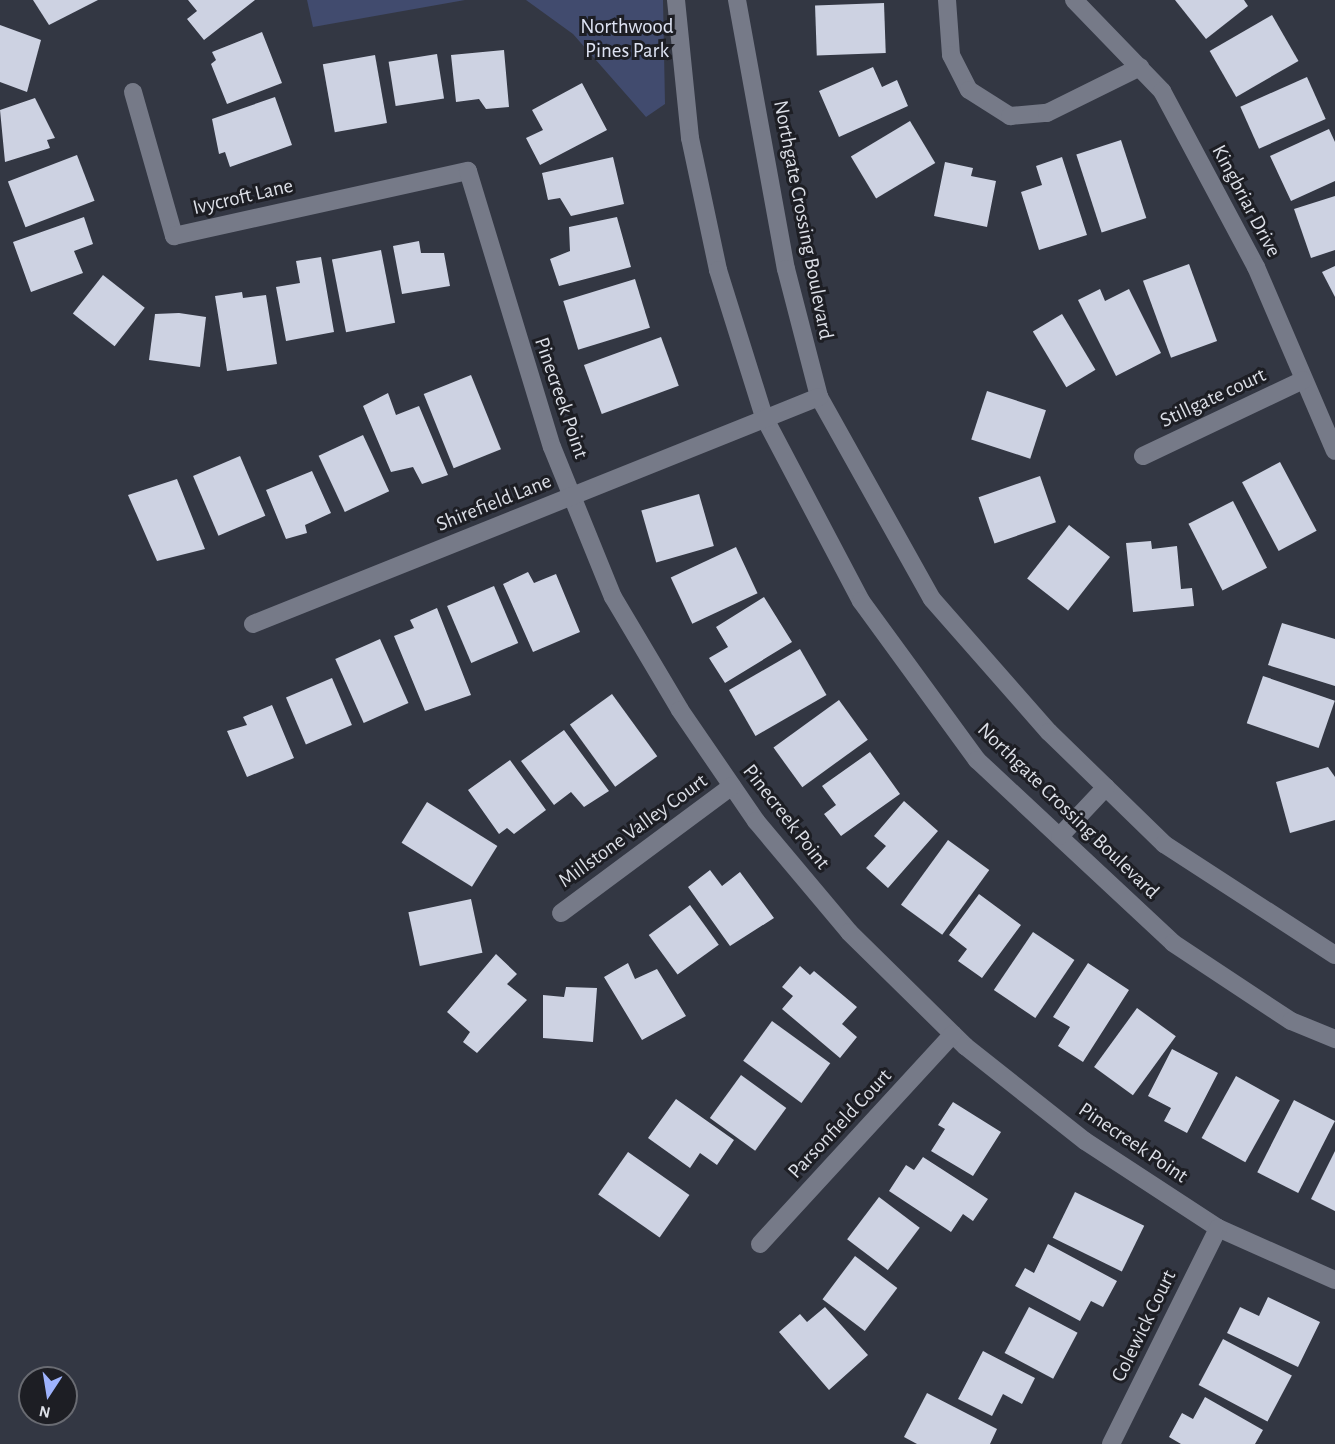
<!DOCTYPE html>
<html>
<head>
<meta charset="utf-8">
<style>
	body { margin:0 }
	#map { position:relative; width:1335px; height:1444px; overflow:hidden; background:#333743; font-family:"Alegreya Sans",sans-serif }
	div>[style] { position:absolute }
	.green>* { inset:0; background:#414b6e }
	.building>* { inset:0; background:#cdd2e2; transform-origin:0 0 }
	.minor>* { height:18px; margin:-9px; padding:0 9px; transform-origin:9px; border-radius:9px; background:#767a88 }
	span { translate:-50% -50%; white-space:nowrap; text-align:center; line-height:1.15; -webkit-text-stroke:6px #1d1e24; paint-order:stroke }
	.park-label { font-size:21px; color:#dde2f2 }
	.street-label { font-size:21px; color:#dcdfe7 }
	.north { position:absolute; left:18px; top:1366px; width:60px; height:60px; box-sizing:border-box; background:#1d1e24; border:2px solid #696b72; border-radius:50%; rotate:192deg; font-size:16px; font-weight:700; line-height:24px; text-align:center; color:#dcdfe7 }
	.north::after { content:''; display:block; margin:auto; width:21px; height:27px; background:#9eb3fd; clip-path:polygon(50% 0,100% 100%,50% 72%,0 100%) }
</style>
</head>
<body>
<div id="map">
	<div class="green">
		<i style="clip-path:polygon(307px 0,465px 0,313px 27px)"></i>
		<i style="clip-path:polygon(526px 0,663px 0,665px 104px,646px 117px,573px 34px)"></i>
	</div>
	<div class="building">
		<i style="clip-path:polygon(33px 0,98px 0,49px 25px)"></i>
		<i style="clip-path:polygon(188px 0,255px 0,204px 40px,187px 19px,197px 11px)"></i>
		<i style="clip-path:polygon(1175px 0,1244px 0,1248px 6px,1206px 39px)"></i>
		<i style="left:884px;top:3px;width:50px;height:69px;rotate:88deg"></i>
		<i style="left:1272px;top:15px;width:53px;height:72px;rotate:60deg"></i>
		<i style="clip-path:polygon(0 25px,41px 40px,27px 92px,0 82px)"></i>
		<i style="clip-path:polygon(262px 32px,282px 83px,227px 104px,211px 64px,216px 60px,212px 52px)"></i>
		<i style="clip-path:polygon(504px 50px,509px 107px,486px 109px,479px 99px,456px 102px,451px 55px)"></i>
		<i style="left:437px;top:54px;width:45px;height:49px;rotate:81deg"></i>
		<i style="left:375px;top:55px;width:69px;height:53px;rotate:80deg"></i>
		<i style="clip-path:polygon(873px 67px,882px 87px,897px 80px,908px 106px,839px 137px,819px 91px)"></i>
		<i style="left:1307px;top:77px;width:46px;height:73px;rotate:66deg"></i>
		<i style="clip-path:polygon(582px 83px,607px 130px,540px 165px,526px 138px,543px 130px,532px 110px)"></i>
		<i style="clip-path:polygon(275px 97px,292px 145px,230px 167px,225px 152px,219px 154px,212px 119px)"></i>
		<i style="clip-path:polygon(35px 98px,55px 138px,47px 140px,50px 148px,5px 162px,0 110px)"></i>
		<i style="left:910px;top:121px;width:49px;height:69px;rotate:59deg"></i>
		<i style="clip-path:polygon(1329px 129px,1335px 142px,1335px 181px,1291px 201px,1270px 156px)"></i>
		<i style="left:1121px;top:140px;width:82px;height:47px;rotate:72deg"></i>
		<i style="left:77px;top:155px;width:49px;height:74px;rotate:69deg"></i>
		<i style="clip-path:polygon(613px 157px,624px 204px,571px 216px,560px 198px,548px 200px,542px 173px)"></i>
		<i style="clip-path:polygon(1062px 157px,1087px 235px,1039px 250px,1021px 192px,1042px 185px,1036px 166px)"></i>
		<i style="clip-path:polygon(945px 162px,973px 168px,971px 176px,996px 181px,987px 227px,934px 216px)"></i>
		<i style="clip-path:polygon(1335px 196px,1335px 250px,1311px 258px,1294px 209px)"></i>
		<i style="clip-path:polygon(84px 217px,93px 244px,74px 251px,83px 273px,31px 292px,13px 242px)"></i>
		<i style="clip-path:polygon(617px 217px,631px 267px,559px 286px,550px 259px,570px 251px,569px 227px)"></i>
		<i style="clip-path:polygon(419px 241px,421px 253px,444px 253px,450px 286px,402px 294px,393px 246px)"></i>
		<i style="left:381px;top:250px;width:74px;height:50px;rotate:79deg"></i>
		<i style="clip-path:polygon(321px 257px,334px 332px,286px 341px,276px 287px,300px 283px,296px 261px)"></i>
		<i style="left:1189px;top:264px;width:82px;height:49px;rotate:70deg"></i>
		<i style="clip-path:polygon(1335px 266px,1335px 297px,1322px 272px)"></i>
		<i style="left:103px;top:275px;width:53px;height:49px;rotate:38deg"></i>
		<i style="left:635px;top:279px;width:51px;height:75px;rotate:73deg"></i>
		<i style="clip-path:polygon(1100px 289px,1105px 301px,1129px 289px,1161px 353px,1116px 376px,1078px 300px)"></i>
		<i style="clip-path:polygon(242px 292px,243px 298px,266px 295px,277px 364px,227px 371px,215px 296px)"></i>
		<i style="clip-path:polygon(179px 313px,206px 317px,200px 367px,149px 360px,155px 314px)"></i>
		<i style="left:1062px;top:314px;width:65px;height:34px;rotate:59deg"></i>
		<i style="left:661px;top:337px;width:52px;height:82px;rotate:70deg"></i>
		<i style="left:471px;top:375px;width:80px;height:51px;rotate:68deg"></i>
		<i style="left:987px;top:391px;width:62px;height:51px;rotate:18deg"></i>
		<i style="clip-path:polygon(388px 393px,396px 415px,419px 406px,448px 475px,422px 484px,413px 467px,391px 472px,363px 406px)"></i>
		<i style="left:363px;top:435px;width:62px;height:49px;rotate:65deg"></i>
		<i style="left:240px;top:456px;width:65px;height:51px;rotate:67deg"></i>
		<i style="left:1280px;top:462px;width:78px;height:43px;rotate:62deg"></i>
		<i style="clip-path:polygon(312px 471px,331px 513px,305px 525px,307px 533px,286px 539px,266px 490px)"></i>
		<i style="left:1040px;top:476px;width:49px;height:65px;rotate:71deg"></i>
		<i style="clip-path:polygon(177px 479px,205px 549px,157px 561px,128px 495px)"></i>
		<i style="left:699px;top:494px;width:54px;height:60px;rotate:74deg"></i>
		<i style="left:1233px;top:501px;width:75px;height:50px;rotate:63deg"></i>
		<i style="left:1069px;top:525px;width:52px;height:68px;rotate:38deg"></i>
		<i style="clip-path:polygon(1151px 541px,1152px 549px,1177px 546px,1181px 589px,1192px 588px,1194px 606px,1133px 612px,1126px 543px)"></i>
		<i style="left:736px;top:547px;width:51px;height:72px;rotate:65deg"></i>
		<i style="clip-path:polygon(528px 572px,534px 583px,556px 574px,580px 632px,533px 652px,503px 584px)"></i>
		<i style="left:494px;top:586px;width:62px;height:51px;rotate:67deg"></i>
		<i style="clip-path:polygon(764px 597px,792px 642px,725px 683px,709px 658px,728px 647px,716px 627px)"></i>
		<i style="clip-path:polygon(437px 608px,471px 695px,425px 711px,394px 636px,414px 628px,410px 620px)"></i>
		<i style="clip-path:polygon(1282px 623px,1335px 639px,1335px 686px,1268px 665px)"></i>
		<i style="left:380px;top:639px;width:70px;height:49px;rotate:66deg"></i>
		<i style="left:800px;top:649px;width:53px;height:82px;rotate:60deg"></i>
		<i style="left:1263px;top:676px;width:76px;height:50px;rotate:19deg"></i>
		<i style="left:332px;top:678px;width:51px;height:50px;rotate:67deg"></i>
		<i style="left:612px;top:694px;width:77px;height:52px;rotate:54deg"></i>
		<i style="left:839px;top:700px;width:49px;height:81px;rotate:54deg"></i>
		<i style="clip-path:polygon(272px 705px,294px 758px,247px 777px,227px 731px,247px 725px,243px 717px)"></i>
		<i style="clip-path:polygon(564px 730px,609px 791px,584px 807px,571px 792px,554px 805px,521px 761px)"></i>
		<i style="clip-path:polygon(870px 752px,900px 794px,841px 836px,824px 814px,836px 805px,822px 786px)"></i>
		<i style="clip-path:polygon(510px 760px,546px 810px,514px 834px,507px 828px,499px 834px,468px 790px)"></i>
		<i style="clip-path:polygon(1328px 767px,1335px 777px,1335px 820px,1290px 833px,1276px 782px)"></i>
		<i style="clip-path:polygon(904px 801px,938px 831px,888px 888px,866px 868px,886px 846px,874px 836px)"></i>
		<i style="left:427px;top:802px;width:83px;height:48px;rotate:32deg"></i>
		<i style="left:948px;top:840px;width:51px;height:80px;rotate:36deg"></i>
		<i style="clip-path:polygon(710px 870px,722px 886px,740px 872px,774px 918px,730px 946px,688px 887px)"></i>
		<i style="clip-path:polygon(979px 894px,1021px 925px,982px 978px,958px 961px,967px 949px,949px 935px)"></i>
		<i style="left:471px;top:899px;width:55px;height:64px;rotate:78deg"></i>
		<i style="left:690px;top:905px;width:49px;height:51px;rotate:54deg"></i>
		<i style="left:1033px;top:932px;width:50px;height:70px;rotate:34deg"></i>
		<i style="clip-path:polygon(496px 954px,517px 974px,507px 984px,527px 1000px,477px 1053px,463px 1042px,470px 1032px,447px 1012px)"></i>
		<i style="clip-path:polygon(628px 963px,635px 979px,657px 969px,686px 1016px,642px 1040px,604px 977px)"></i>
		<i style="clip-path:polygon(1088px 963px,1129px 990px,1083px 1062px,1058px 1046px,1070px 1027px,1053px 1017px)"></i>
		<i style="clip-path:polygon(800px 966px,810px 975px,814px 971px,857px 1007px,842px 1024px,857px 1037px,840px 1058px,782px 1009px,793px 996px,782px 987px)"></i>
		<i style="clip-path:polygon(566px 987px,597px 988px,593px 1042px,543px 1038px,543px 995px,564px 997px)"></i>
		<i style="left:1137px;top:1008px;width:48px;height:73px;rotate:36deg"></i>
		<i style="left:772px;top:1021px;width:72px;height:49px;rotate:36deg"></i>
		<i style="clip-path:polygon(1172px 1049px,1218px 1073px,1187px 1133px,1164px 1121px,1171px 1108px,1148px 1096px)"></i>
		<i style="left:741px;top:1075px;width:56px;height:53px;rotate:36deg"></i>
		<i style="left:1236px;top:1076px;width:50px;height:71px;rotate:29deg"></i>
		<i style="clip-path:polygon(676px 1099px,734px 1140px,717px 1165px,700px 1153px,690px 1168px,648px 1138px)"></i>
		<i style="left:1294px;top:1100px;width:46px;height:81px;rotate:27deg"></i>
		<i style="clip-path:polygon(953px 1102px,1001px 1132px,973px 1176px,931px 1151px,945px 1129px,938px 1125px)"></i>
		<i style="clip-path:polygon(1335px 1151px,1335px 1211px,1311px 1199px)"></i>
		<i style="left:628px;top:1152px;width:75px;height:52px;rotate:35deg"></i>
		<i style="clip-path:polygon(923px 1157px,988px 1199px,973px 1221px,963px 1214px,951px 1232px,889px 1191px,906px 1165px,914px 1170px)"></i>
		<i style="left:1075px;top:1192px;width:77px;height:51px;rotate:26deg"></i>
		<i style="left:879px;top:1197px;width:51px;height:53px;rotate:37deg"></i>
		<i style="clip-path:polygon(1048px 1244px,1117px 1281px,1103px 1307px,1091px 1301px,1080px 1321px,1015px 1286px,1025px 1268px,1034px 1273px)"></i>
		<i style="left:855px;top:1256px;width:53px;height:54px;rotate:37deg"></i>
		<i style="clip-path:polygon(1268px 1297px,1320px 1322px,1298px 1367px,1227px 1333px,1240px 1307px,1259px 1316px)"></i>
		<i style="clip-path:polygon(825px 1307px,868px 1355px,829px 1390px,779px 1332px,800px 1314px,807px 1322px)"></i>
		<i style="left:1029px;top:1307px;width:55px;height:52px;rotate:28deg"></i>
		<i style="left:1223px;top:1339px;width:78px;height:52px;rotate:28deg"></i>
		<i style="clip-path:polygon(983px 1351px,1035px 1378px,1022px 1404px,1003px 1394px,992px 1416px,958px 1399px)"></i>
		<i style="clip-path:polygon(927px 1393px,997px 1429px,990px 1444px,917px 1444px,904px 1437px)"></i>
		<i style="clip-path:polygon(1205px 1397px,1263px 1430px,1255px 1444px,1181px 1444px,1169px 1437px,1182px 1413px,1193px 1419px)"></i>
	</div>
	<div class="minor">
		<i style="left:676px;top:0;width:139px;rotate:84.2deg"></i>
		<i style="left:690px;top:138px;width:135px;rotate:78deg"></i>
		<i style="left:718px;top:270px;width:154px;rotate:72.6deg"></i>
		<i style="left:764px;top:417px;width:208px;rotate:62.2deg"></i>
		<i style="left:861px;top:601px;width:197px;rotate:53.9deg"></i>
		<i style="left:977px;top:760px;width:268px;rotate:43deg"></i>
		<i style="left:1173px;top:943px;width:141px;rotate:33.5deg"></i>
		<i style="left:1291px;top:1021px;width:48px;rotate:22.2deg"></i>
		<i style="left:737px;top:0;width:273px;rotate:79.7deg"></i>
		<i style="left:786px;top:269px;width:132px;rotate:75.5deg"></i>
		<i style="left:819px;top:397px;width:231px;rotate:60.8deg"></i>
		<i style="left:932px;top:599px;width:177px;rotate:48.7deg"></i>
		<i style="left:1049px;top:732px;width:161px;rotate:44.2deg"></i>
		<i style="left:1164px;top:844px;width:204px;rotate:33deg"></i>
		<i style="left:947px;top:0;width:55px;rotate:85.8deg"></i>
		<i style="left:951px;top:55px;width:39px;rotate:63deg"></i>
		<i style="left:969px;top:90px;width:49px;rotate:32.4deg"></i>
		<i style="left:1010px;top:116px;width:37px;rotate:-5deg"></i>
		<i style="left:1047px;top:113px;width:104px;rotate:-26.3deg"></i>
		<i style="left:1074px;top:0;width:127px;rotate:46deg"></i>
		<i style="left:1162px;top:91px;width:200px;rotate:61.9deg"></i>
		<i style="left:1256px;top:267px;width:200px;rotate:66.8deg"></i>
		<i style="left:133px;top:92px;width:150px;rotate:74.1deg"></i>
		<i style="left:174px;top:236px;width:301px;rotate:-12.5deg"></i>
		<i style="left:468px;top:171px;width:288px;rotate:73.1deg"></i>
		<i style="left:552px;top:447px;width:162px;rotate:67.9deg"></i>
		<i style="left:613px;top:597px;width:131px;rotate:59.3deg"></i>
		<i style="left:680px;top:710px;width:135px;rotate:55.6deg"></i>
		<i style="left:756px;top:821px;width:145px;rotate:50deg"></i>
		<i style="left:849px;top:932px;width:163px;rotate:44.5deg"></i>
		<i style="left:965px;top:1046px;width:153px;rotate:38.4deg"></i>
		<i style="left:1085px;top:1141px;width:159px;rotate:33.2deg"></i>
		<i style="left:1218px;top:1228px;width:128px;rotate:24deg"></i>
		<i style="left:1143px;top:456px;width:177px;rotate:-25.4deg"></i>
		<i style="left:253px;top:624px;width:610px;rotate:-21.85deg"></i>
		<i style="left:1060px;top:836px;width:67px;rotate:-46.8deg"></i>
		<i style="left:561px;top:913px;width:213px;rotate:-36.6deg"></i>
		<i style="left:760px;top:1244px;width:285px;rotate:-47.4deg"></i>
		<i style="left:1111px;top:1444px;width:241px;rotate:-63.6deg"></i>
	</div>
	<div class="park-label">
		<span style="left:627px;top:39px">Northwood<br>Pines Park</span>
	</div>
	<div class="street-label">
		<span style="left:243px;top:197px;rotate:-13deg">Ivycroft Lane</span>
		<span style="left:1246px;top:201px;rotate:62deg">Kingbriar Drive</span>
		<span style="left:803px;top:220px;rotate:79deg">Northgate Crossing Boulevard</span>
		<span style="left:561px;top:398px;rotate:71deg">Pinecreek Point</span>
		<span style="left:1213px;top:398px;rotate:-25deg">Stillgate court</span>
		<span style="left:494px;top:503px;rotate:-22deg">Shirefield Lane</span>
		<span style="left:1068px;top:811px;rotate:44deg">Northgate Crossing Boulevard</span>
		<span style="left:786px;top:817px;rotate:52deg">Pinecreek Point</span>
		<span style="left:633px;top:831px;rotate:-36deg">Millstone Valley Court</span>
		<span style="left:840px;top:1124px;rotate:-47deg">Parsonfield Court</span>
		<span style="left:1133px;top:1143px;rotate:34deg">Pinecreek Point</span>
		<span style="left:1144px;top:1326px;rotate:-64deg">Colewick Court</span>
	</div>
	<div class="north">N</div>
</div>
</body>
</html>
